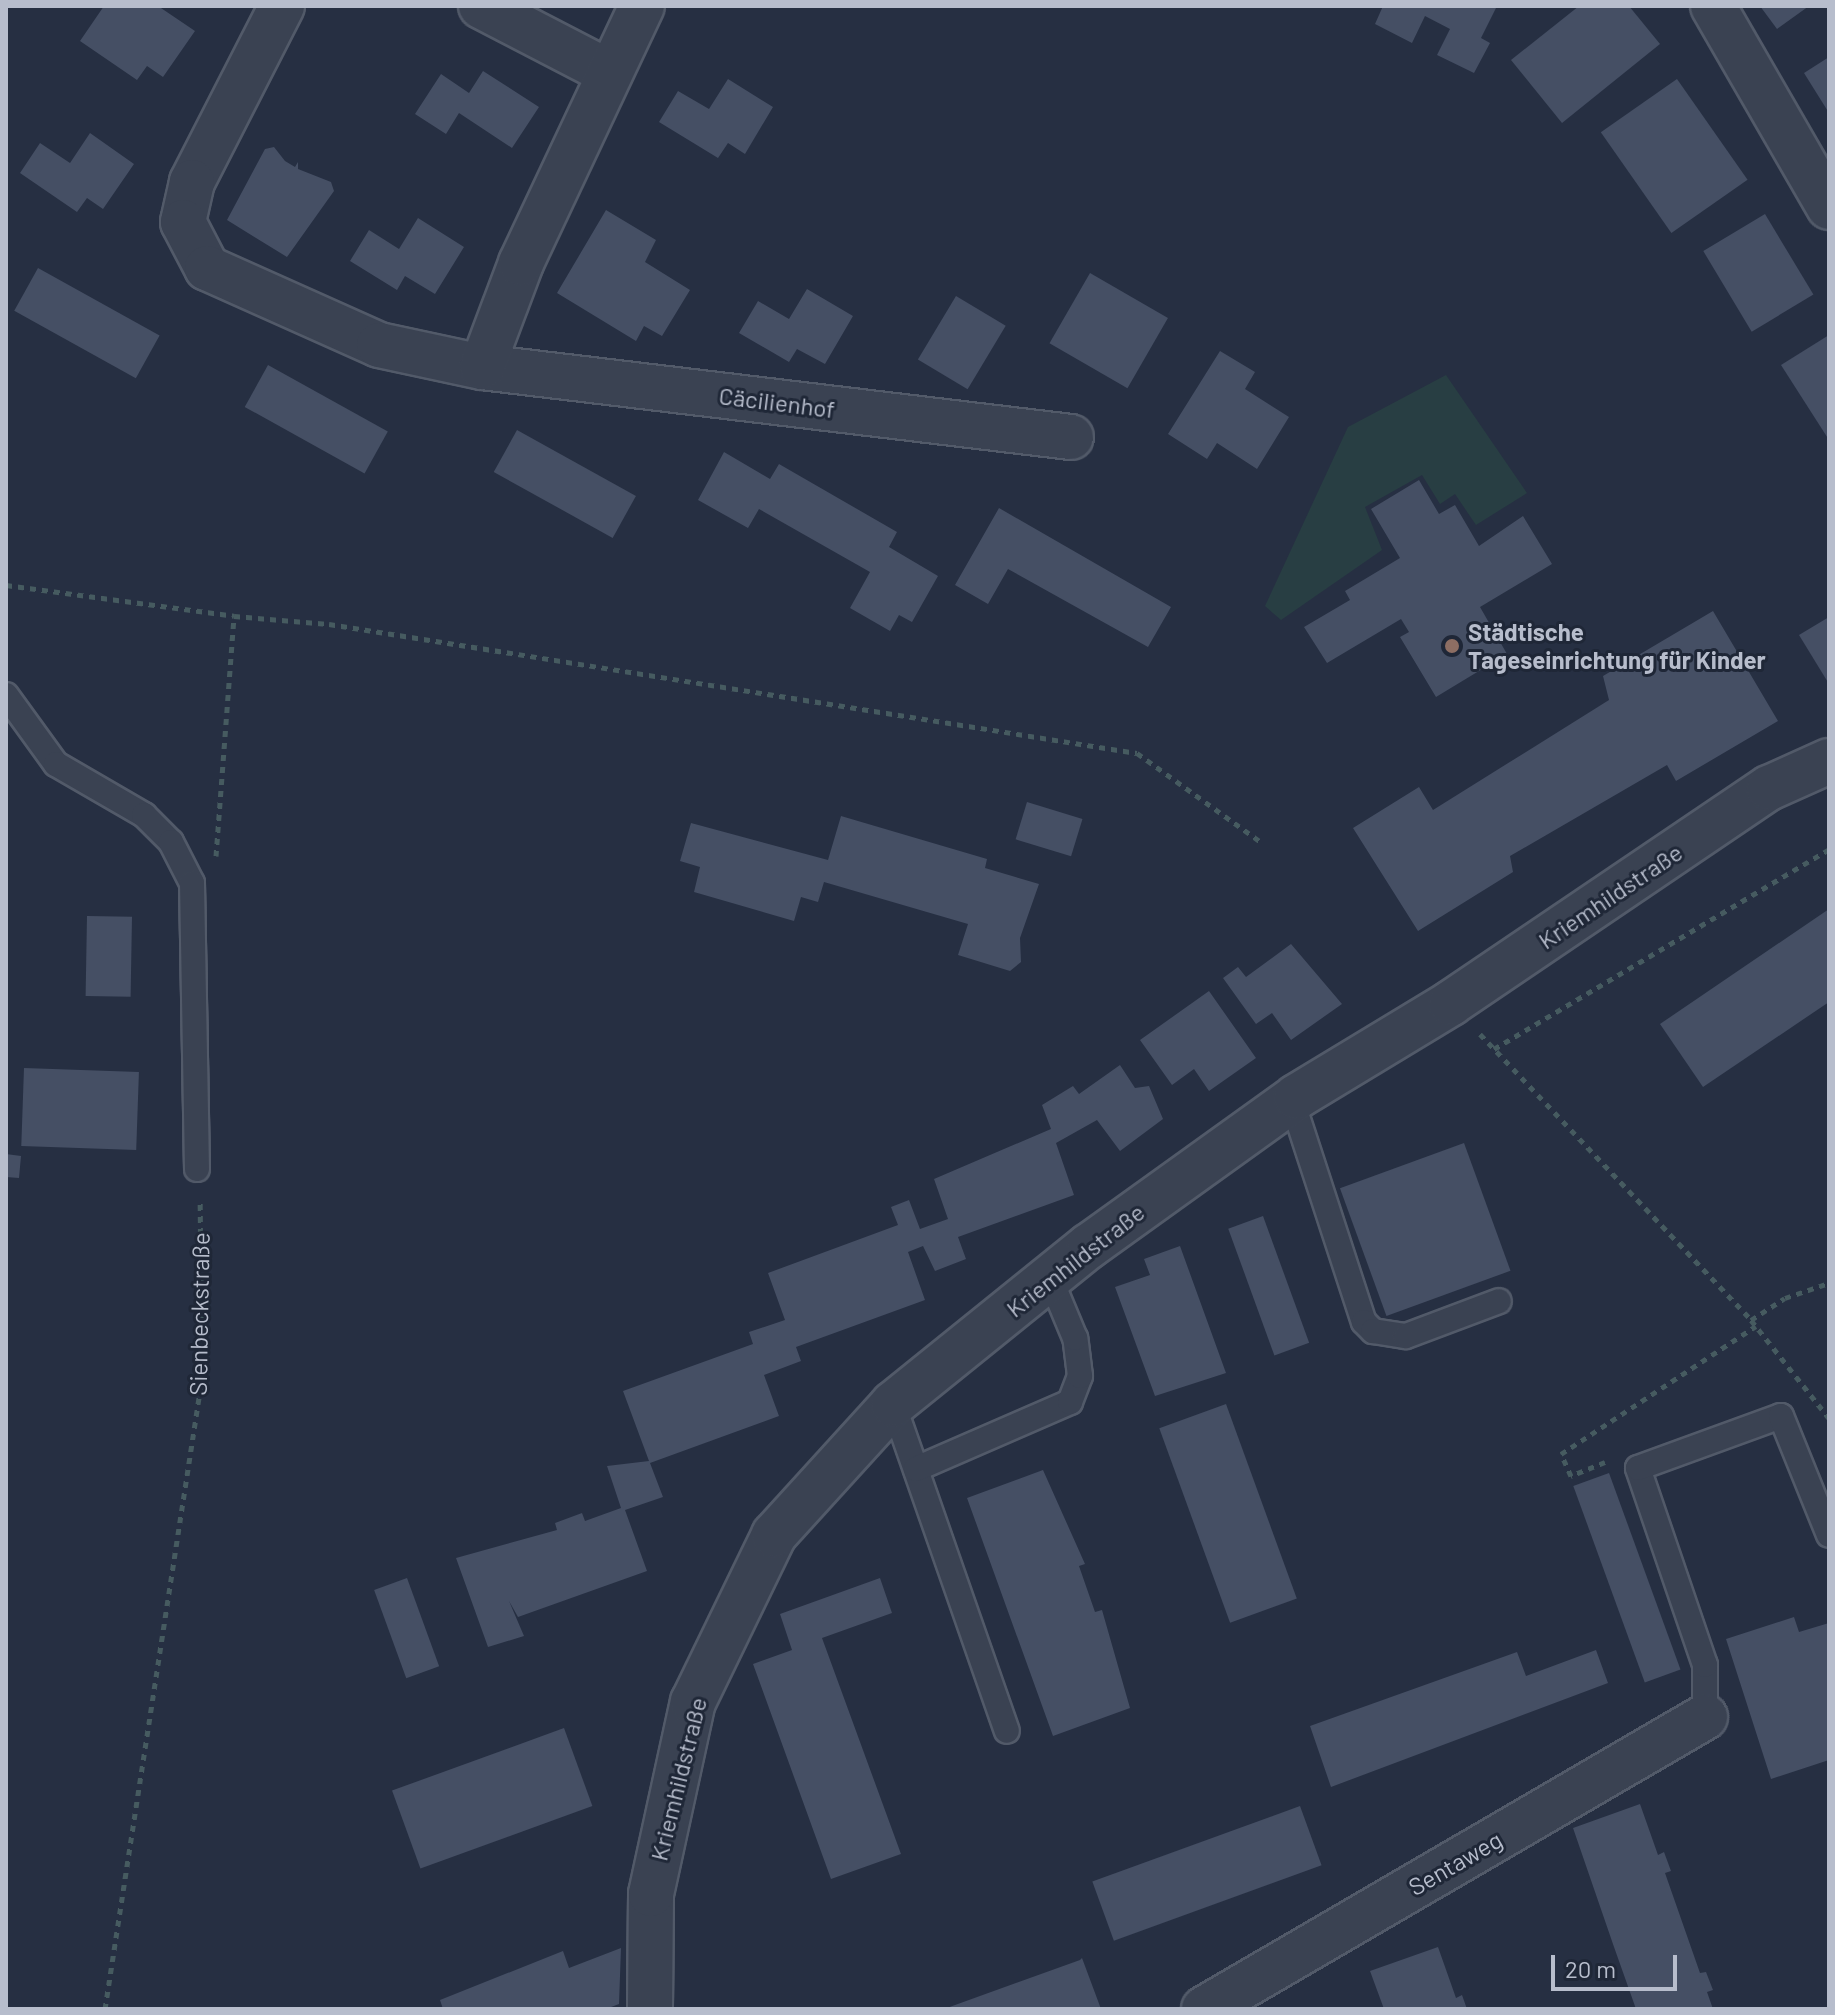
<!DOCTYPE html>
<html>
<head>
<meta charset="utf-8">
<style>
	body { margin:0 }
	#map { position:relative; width:1835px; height:2015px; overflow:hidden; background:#262f42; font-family:Barlow,sans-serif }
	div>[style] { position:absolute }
	.green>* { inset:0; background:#283e43 }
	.building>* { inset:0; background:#454f64; transform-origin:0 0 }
	.path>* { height:5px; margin-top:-2.5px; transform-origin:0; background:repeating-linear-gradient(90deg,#465b60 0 6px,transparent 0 12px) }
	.roads { filter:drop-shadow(2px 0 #525a69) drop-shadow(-2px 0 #525a69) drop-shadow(0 2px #525a69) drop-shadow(0 -2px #525a69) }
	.service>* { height:24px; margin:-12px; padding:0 12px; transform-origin:12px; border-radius:12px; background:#3a4252 }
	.minor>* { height:44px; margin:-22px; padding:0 22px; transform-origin:22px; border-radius:22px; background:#3a4252 }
	.dots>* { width:22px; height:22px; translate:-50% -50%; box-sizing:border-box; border:4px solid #1f2737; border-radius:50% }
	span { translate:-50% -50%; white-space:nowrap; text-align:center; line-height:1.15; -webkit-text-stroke:6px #1f2737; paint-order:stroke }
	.street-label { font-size:24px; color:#b7bdcc }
	.poi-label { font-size:24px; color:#b7bdcc; font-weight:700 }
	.left { translate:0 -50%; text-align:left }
	.frame { position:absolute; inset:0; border:8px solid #b7bdcc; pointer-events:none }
	.scale { position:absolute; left:1551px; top:1955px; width:126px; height:36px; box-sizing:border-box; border:4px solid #b7bdcc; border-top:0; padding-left:10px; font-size:24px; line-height:28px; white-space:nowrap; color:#b7bdcc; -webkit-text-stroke:6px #1f2737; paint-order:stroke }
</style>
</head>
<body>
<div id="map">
	<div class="green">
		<i style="clip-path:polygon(1446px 375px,1527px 493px,1476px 525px,1455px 494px,1440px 504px,1422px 475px,1365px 507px,1382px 550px,1281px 620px,1265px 606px,1348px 427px)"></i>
	</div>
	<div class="building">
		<i style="clip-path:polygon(104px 6px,158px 6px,195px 31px,163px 77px,147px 66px,137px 80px,80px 41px)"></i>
		<i style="clip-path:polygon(1383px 6px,1497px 6px,1481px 38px,1490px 43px,1474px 73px,1437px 55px,1450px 29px,1425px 16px,1412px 43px,1375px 24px)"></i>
		<i style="clip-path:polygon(1579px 6px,1629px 6px,1660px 44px,1562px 123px,1511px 60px)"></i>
		<i style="clip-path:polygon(1760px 6px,1809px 6px,1777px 29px)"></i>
		<i style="clip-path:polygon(1829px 57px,1829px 113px,1804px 73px)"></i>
		<i style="clip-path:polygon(483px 71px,539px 107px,512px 148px,459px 113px,446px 134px,415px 114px,441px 74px,469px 93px)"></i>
		<i style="clip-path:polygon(728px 79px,773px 107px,745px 154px,728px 143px,718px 158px,659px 122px,678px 91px,709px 109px)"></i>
		<i style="left:1677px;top:79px;width:123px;height:93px;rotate:55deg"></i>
		<i style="clip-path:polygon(90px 133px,134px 164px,103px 209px,87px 198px,77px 212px,20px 173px,40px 143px,70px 163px)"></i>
		<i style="clip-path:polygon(274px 147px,285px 161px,295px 167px,298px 162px,298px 169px,331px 182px,334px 191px,287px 257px,227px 220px,265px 149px)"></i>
		<i style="clip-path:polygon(606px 210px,656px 240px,645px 262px,690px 290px,662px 336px,644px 326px,636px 341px,557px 293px)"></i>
		<i style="left:1765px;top:214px;width:94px;height:72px;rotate:59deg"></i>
		<i style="clip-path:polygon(418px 218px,464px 247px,435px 294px,405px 276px,397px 290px,350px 261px,369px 230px,399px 249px)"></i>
		<i style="left:38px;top:268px;width:139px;height:49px;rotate:29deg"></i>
		<i style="left:1090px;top:273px;width:90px;height:81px;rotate:30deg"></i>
		<i style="clip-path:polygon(807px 289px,853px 316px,825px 364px,797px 349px,789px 362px,739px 333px,758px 301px,789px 319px)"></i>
		<i style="left:956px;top:296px;width:58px;height:74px;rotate:31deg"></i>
		<i style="clip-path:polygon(1829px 335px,1829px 440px,1781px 365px)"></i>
		<i style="clip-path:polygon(1220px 351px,1255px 372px,1245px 389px,1289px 417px,1257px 469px,1217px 443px,1207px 459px,1168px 434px)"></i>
		<i style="left:268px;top:365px;width:137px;height:48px;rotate:29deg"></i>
		<i style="left:517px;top:430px;width:136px;height:48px;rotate:29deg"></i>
		<i style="clip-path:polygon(724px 452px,770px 479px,779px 464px,897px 532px,889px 547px,938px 576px,912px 622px,899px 615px,890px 631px,850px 608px,870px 572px,759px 509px,748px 528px,698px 500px)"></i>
		<i style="clip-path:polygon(1419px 480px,1439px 514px,1455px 505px,1479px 546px,1523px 516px,1552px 564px,1480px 607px,1507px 654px,1436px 697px,1400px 637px,1409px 632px,1401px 619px,1327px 663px,1304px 627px,1350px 600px,1345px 591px,1400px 558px,1371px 509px)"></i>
		<i style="clip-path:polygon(999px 508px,1171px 607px,1148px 647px,1008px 569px,988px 604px,955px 585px)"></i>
		<i style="clip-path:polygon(1713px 611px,1778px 721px,1676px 781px,1667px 765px,1510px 856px,1513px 872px,1418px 931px,1353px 828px,1419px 787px,1433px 810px,1609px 700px,1603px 676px)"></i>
		<i style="clip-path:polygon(1829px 617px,1829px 684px,1799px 635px)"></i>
		<i style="left:1027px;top:802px;width:58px;height:39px;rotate:17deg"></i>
		<i style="clip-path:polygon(841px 816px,987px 859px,985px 868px,1039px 884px,1020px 938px,1021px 962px,1010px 971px,958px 955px,968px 924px,824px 882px,818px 902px,801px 897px,794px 921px,694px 892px,700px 867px,680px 861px,691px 823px,828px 860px)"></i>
		<i style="clip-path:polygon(1829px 909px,1829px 1002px,1703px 1087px,1660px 1024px)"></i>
		<i style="left:87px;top:916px;width:45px;height:80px;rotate:1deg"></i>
		<i style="clip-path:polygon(1291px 944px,1342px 1004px,1291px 1040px,1272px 1013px,1256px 1024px,1223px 978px,1238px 967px,1246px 977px)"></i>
		<i style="clip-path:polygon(1209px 991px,1256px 1058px,1209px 1091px,1194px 1069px,1172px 1085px,1140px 1040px)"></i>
		<i style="clip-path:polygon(1120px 1065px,1135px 1088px,1149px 1086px,1163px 1119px,1120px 1151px,1097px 1120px,1056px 1143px,1074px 1195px,958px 1237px,966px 1259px,935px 1271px,923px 1246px,908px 1252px,925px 1300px,796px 1347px,801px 1361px,764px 1375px,779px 1416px,650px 1463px,663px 1497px,625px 1510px,647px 1571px,518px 1617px,509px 1601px,524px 1636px,488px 1647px,456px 1558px,557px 1530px,555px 1523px,582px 1513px,585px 1521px,621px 1508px,607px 1466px,649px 1461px,623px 1391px,753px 1344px,749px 1332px,785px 1320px,768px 1273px,898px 1225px,891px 1207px,909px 1200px,920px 1229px,948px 1219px,934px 1179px,1051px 1129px,1042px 1105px,1073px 1086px,1079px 1094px)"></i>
		<i style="left:24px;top:1068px;width:115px;height:78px;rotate:2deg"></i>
		<i style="left:1464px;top:1143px;width:136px;height:132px;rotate:70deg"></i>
		<i style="clip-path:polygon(6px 1154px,21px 1156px,19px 1178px,6px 1177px)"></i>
		<i style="left:1263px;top:1216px;width:135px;height:37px;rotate:70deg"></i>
		<i style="clip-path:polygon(1180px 1246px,1226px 1373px,1155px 1396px,1115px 1287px,1150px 1275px,1144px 1259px)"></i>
		<i style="left:1226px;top:1404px;width:207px;height:71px;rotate:70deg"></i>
		<i style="clip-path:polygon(1043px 1470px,1085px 1564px,1079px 1566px,1095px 1612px,1102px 1610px,1130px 1708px,1053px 1736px,967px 1498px)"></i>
		<i style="left:1609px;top:1473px;width:209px;height:38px;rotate:70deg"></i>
		<i style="left:407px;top:1578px;width:94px;height:35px;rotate:70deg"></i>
		<i style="clip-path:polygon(880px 1578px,892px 1613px,822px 1638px,901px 1854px,831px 1879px,753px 1664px,792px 1650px,780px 1614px)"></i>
		<i style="clip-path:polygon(1794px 1617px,1799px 1632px,1829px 1623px,1829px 1760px,1771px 1779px,1726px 1639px)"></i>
		<i style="clip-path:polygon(1596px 1650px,1608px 1683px,1331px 1787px,1310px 1726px,1517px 1652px,1526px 1676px)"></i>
		<i style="left:564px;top:1728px;width:83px;height:183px;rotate:70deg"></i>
		<i style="clip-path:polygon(1640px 1804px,1658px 1855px,1664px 1852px,1671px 1871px,1665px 1873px,1700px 1973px,1706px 1972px,1713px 1990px,1707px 1992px,1713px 2009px,1636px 2009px,1614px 1947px,1573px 1828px)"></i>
		<i style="left:1300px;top:1806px;width:63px;height:221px;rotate:70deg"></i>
		<i style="clip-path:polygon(1438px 1947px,1456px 1998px,1462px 1995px,1467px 2009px,1384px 2009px,1370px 1971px)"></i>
		<i style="clip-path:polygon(621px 1948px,619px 2004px,606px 2009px,443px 2009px,440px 2000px,563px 1951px,569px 1968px)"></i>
		<i style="clip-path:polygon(1082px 1958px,1101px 2009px,944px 2009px,1080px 1960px)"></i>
	</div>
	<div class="path">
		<i style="left:6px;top:585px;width:230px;rotate:7.7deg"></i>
		<i style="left:216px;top:856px;width:241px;rotate:-85.7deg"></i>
		<i style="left:234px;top:616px;width:95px;rotate:4.8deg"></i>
		<i style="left:329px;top:624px;width:818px;rotate:9.07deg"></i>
		<i style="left:1137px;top:753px;width:153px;rotate:35.7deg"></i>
		<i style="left:1480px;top:1034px;width:394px;rotate:46.5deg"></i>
		<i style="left:1751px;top:1320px;width:125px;rotate:51.5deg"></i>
		<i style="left:1494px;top:1049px;width:390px;rotate:-30.8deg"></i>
		<i style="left:1751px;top:1320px;width:40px;rotate:-32.9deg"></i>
		<i style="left:1785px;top:1298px;width:46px;rotate:-18.8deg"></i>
		<i style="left:1605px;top:1462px;width:37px;rotate:158deg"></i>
		<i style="left:1571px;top:1476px;width:24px;rotate:-114deg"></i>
		<i style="left:1561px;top:1454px;width:233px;rotate:-33.3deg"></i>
		<i style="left:105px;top:2009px;width:638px;rotate:-81.26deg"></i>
		<i style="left:202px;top:1378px;width:177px;rotate:-90.6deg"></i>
	</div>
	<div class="roads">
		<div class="service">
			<i style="left:6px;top:695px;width:85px;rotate:54.1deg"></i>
			<i style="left:56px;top:764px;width:102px;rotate:30.1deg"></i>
			<i style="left:144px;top:815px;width:38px;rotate:45deg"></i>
			<i style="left:171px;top:842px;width:46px;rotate:62.9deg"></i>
			<i style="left:192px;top:883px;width:286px;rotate:89deg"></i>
			<i style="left:1292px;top:1101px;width:232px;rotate:72deg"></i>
			<i style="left:1364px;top:1322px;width:13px;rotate:45deg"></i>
			<i style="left:1373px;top:1331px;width:33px;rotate:9deg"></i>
			<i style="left:1406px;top:1336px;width:99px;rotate:-20.6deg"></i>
			<i style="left:893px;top:1404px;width:346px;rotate:70.8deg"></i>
			<i style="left:916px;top:1469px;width:168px;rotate:-23.5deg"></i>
			<i style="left:1070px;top:1402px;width:28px;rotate:-69deg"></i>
			<i style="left:1080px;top:1376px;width:38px;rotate:-97deg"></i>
			<i style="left:1075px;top:1338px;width:65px;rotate:-112.6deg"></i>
			<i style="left:1705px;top:1717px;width:52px;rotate:-90deg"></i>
			<i style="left:1705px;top:1665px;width:208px;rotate:-108.8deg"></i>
			<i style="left:1638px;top:1468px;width:152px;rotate:-20deg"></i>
			<i style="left:1781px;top:1416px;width:128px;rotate:68deg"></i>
		</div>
		<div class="minor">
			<i style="left:282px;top:6px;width:198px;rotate:117.1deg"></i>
			<i style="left:192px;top:182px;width:41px;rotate:102.7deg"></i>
			<i style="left:183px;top:222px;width:52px;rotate:62.4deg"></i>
			<i style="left:207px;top:268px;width:188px;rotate:24.1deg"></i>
			<i style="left:379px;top:345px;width:105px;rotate:12.1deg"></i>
			<i style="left:482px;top:367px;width:593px;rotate:6.78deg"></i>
			<i style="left:481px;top:6px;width:145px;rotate:27.4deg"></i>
			<i style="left:1713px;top:6px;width:232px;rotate:60deg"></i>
			<i style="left:482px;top:367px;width:111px;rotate:-69.4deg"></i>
			<i style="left:521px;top:263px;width:284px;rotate:-64.8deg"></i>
			<i style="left:650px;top:2009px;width:115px;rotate:-89.5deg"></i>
			<i style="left:651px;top:1894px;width:197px;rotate:-77.7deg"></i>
			<i style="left:693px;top:1702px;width:186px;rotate:-64.1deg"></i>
			<i style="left:774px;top:1535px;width:177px;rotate:-47.7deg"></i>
			<i style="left:893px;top:1404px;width:252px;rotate:-38.9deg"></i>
			<i style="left:1089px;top:1246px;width:255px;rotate:-35.7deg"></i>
			<i style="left:1296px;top:1097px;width:181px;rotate:-31.2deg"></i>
			<i style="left:1451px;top:1003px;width:384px;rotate:-34.1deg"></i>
			<i style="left:1769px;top:788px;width:66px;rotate:-24.2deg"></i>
			<i style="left:1204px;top:2009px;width:580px;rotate:-30.24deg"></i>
		</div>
	</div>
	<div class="dots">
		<i style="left:1452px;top:646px;background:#8d6e63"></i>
	</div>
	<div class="street-label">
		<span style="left:777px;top:402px;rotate:7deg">Cäcilienhof</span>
		<span style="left:1610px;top:896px;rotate:-34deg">Kriemhildstraße</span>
		<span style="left:1075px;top:1260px;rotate:-38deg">Kriemhildstraße</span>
		<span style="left:199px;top:1314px;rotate:-89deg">Sienbeckstraße</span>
		<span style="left:678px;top:1779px;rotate:-76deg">Kriemhildstraße</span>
		<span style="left:1455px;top:1863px;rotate:-30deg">Sentaweg</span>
	</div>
	<div class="poi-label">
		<span class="left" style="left:1468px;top:646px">Städtische<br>Tageseinrichtung für Kinder</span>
	</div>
	<div class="frame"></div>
	<div class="scale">20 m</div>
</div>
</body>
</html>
